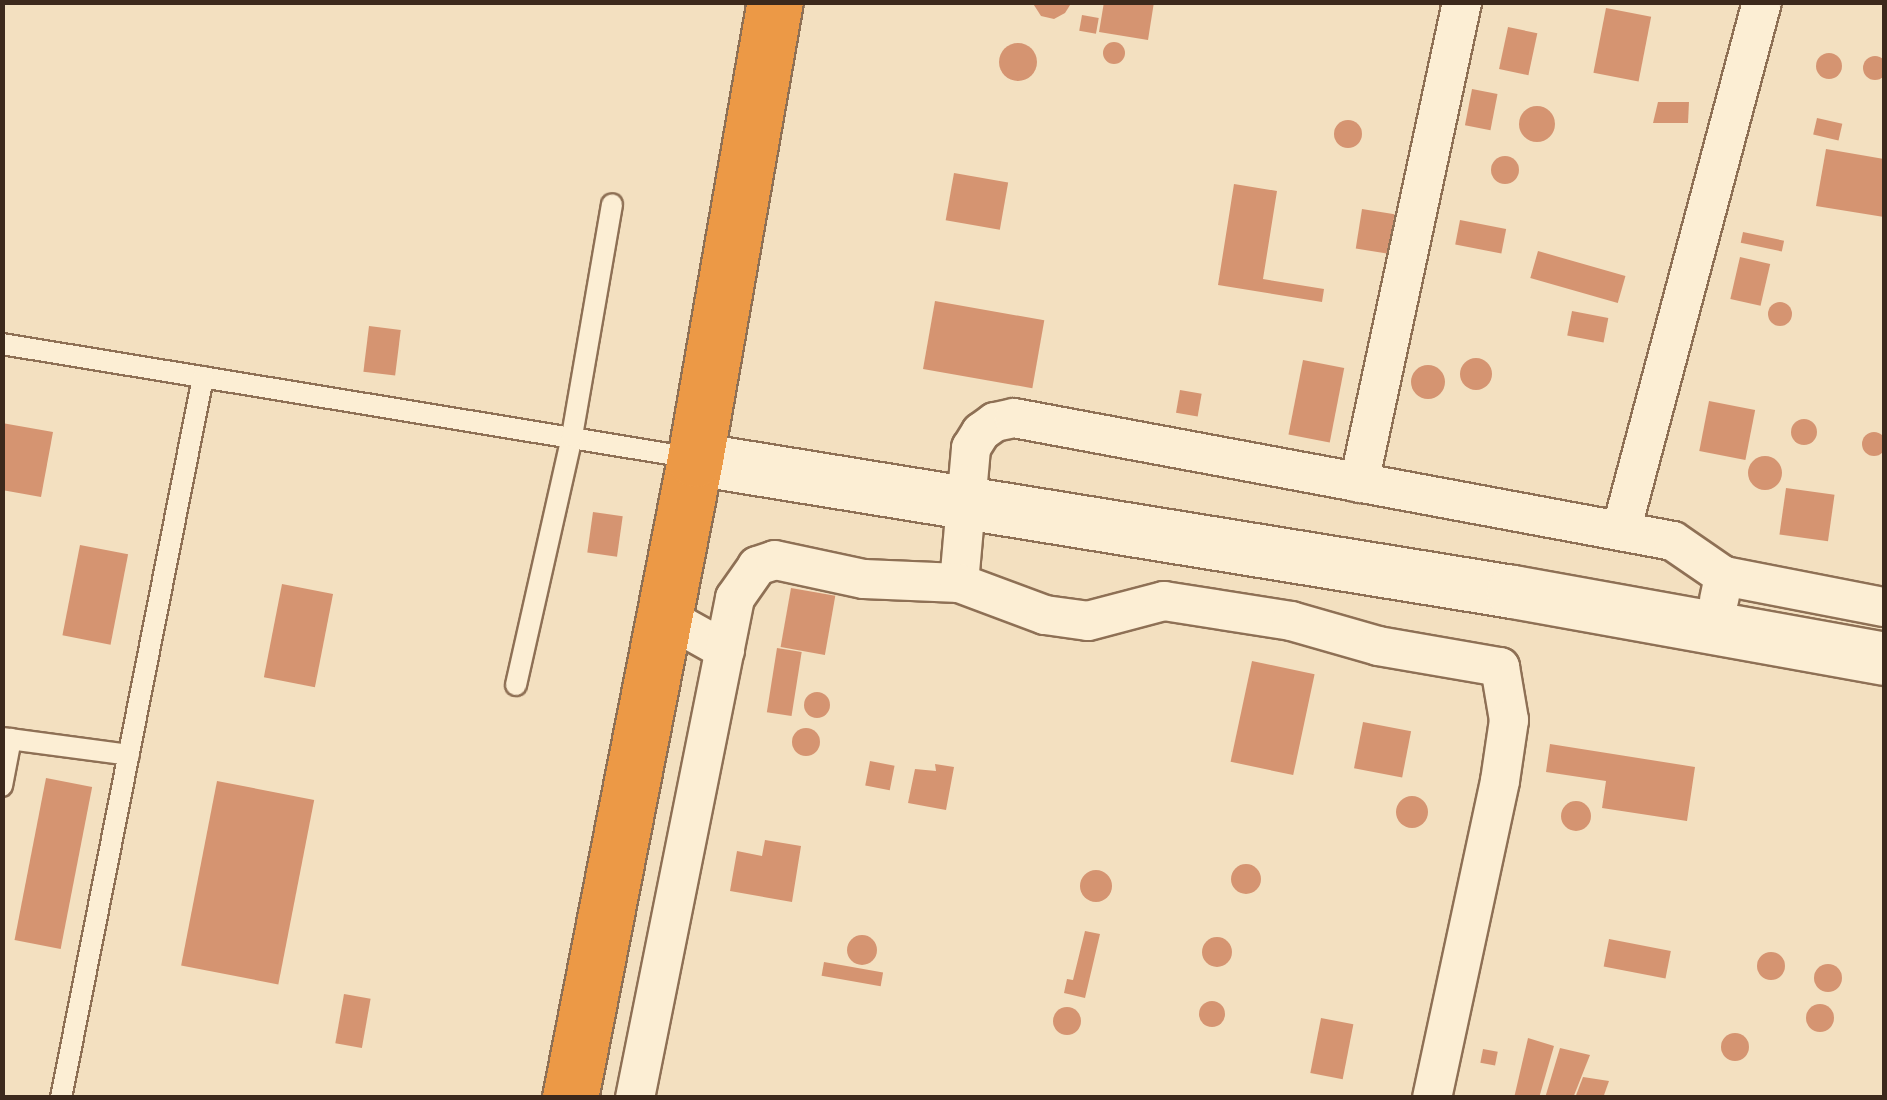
<!DOCTYPE html>
<html>
<head>
<meta charset="utf-8">
<style>
	body { margin:0 }
	#map { position:relative; width:1887px; height:1100px; overflow:hidden; background:#f3e0c0; font-family:"Playfair Display",serif }
	div>[style] { position:absolute }
	.building>* { inset:0; background:#d59471; transform-origin:0 0 }
	.round { border-radius:50% }
	.roads { filter:drop-shadow(2px 0 #8e7055) drop-shadow(-2px 0 #8e7055) drop-shadow(0 2px #8e7055) drop-shadow(0 -2px #8e7055) }
	.lane>* { height:20px; margin:-10px; padding:0 10px; transform-origin:10px; border-radius:10px; background:#fceed4 }
	.street>* { height:38px; margin:-19px; padding:0 19px; transform-origin:19px; border-radius:19px; background:#fceed4 }
	.secondary>* { height:52px; margin:-26px; padding:0 26px; transform-origin:26px; border-radius:26px; background:#fceed4 }
	.highway>* { height:55px; margin:-27.5px; padding:0 27.5px; transform-origin:27.5px; border-radius:27.5px; background:#ec9946 }
	span { translate:-50% -50%; white-space:nowrap; text-align:center; line-height:1.15; -webkit-text-stroke:9px #f9ebd0; paint-order:stroke }
	.frame { position:absolute; inset:0; border:5px solid #3c291c; pointer-events:none }
</style>
</head>
<body>
<div id="map">
	<div class="building">
		<i style="clip-path:polygon(1032px 2px,1072px 2px,1065px 13px,1054px 19px,1041px 16px)"></i>
		<i style="clip-path:polygon(1104px 2px,1154px 2px,1148px 40px,1099px 32px)"></i>
		<i style="left:1606px;top:8px;width:46px;height:66px;rotate:11deg"></i>
		<i style="left:1082px;top:15px;width:17px;height:16px;rotate:10deg"></i>
		<i style="left:1508px;top:27px;width:30px;height:43px;rotate:12deg"></i>
		<i class="round" style="left:1103px;top:42px;width:22px;height:22px"></i>
		<i class="round" style="left:999px;top:43px;width:38px;height:38px"></i>
		<i class="round" style="left:1816px;top:53px;width:26px;height:26px"></i>
		<i class="round" style="left:1863px;top:56px;width:24px;height:24px"></i>
		<i style="left:1472px;top:89px;width:26px;height:37px;rotate:11deg"></i>
		<i style="clip-path:polygon(1658px 102px,1689px 102px,1688px 123px,1653px 123px)"></i>
		<i class="round" style="left:1519px;top:106px;width:36px;height:36px"></i>
		<i style="left:1817px;top:118px;width:26px;height:17px;rotate:13deg"></i>
		<i class="round" style="left:1334px;top:120px;width:28px;height:28px"></i>
		<i style="clip-path:polygon(1826px 149px,1884px 159px,1884px 217px,1816px 206px)"></i>
		<i class="round" style="left:1491px;top:156px;width:28px;height:28px"></i>
		<i style="left:954px;top:173px;width:55px;height:48px;rotate:10deg"></i>
		<i style="clip-path:polygon(1234px 184px,1277px 191px,1263px 279px,1324px 289px,1322px 302px,1218px 285px)"></i>
		<i style="left:1362px;top:209px;width:33px;height:40px;rotate:9deg"></i>
		<i style="left:1460px;top:220px;width:47px;height:25px;rotate:11deg"></i>
		<i style="left:1743px;top:232px;width:42px;height:11px;rotate:12deg"></i>
		<i style="left:1538px;top:251px;width:91px;height:28px;rotate:16deg"></i>
		<i style="left:1740px;top:257px;width:31px;height:43px;rotate:13deg"></i>
		<i style="left:935px;top:301px;width:111px;height:69px;rotate:10deg"></i>
		<i class="round" style="left:1768px;top:302px;width:24px;height:24px"></i>
		<i style="left:1572px;top:311px;width:37px;height:25px;rotate:11deg"></i>
		<i style="left:369px;top:326px;width:32px;height:46px;rotate:7deg"></i>
		<i class="round" style="left:1460px;top:358px;width:32px;height:32px"></i>
		<i style="left:1303px;top:360px;width:42px;height:76px;rotate:11deg"></i>
		<i class="round" style="left:1411px;top:365px;width:34px;height:34px"></i>
		<i style="left:1180px;top:390px;width:22px;height:23px;rotate:10deg"></i>
		<i style="left:1709px;top:401px;width:47px;height:51px;rotate:11deg"></i>
		<i class="round" style="left:1791px;top:419px;width:26px;height:26px"></i>
		<i style="clip-path:polygon(2px 423px,53px 432px,41px 497px,2px 490px)"></i>
		<i class="round" style="left:1862px;top:432px;width:24px;height:24px"></i>
		<i class="round" style="left:1748px;top:456px;width:34px;height:34px"></i>
		<i style="left:1786px;top:488px;width:49px;height:47px;rotate:8deg"></i>
		<i style="left:593px;top:512px;width:30px;height:41px;rotate:8deg"></i>
		<i style="left:80px;top:545px;width:49px;height:92px;rotate:11deg"></i>
		<i style="left:282px;top:584px;width:52px;height:95px;rotate:11deg"></i>
		<i style="left:791px;top:588px;width:45px;height:60px;rotate:10deg"></i>
		<i style="left:777px;top:648px;width:25px;height:65px;rotate:9deg"></i>
		<i style="left:1252px;top:661px;width:64px;height:103px;rotate:12deg"></i>
		<i class="round" style="left:804px;top:692px;width:26px;height:26px"></i>
		<i style="left:1363px;top:722px;width:49px;height:47px;rotate:11deg"></i>
		<i class="round" style="left:792px;top:728px;width:28px;height:28px"></i>
		<i style="clip-path:polygon(1550px 744px,1695px 767px,1687px 821px,1602px 808px,1606px 781px,1546px 772px)"></i>
		<i style="left:870px;top:761px;width:25px;height:25px;rotate:11deg"></i>
		<i style="clip-path:polygon(935px 764px,954px 767px,946px 810px,908px 803px,915px 769px,936px 771px)"></i>
		<i style="left:46px;top:778px;width:47px;height:165px;rotate:11deg"></i>
		<i style="left:217px;top:781px;width:99px;height:188px;rotate:11deg"></i>
		<i class="round" style="left:1396px;top:796px;width:32px;height:32px"></i>
		<i class="round" style="left:1561px;top:801px;width:30px;height:30px"></i>
		<i style="clip-path:polygon(765px 840px,801px 846px,792px 902px,730px 891px,737px 851px,762px 856px)"></i>
		<i class="round" style="left:1231px;top:864px;width:30px;height:30px"></i>
		<i class="round" style="left:1080px;top:870px;width:32px;height:32px"></i>
		<i style="clip-path:polygon(1085px 931px,1100px 934px,1085px 998px,1064px 993px,1067px 979px,1073px 980px)"></i>
		<i class="round" style="left:847px;top:935px;width:30px;height:30px"></i>
		<i class="round" style="left:1202px;top:937px;width:30px;height:30px"></i>
		<i style="left:1609px;top:939px;width:63px;height:28px;rotate:11deg"></i>
		<i class="round" style="left:1757px;top:952px;width:28px;height:28px"></i>
		<i style="left:824px;top:962px;width:60px;height:14px;rotate:10deg"></i>
		<i class="round" style="left:1814px;top:964px;width:28px;height:28px"></i>
		<i style="left:344px;top:994px;width:27px;height:50px;rotate:10deg"></i>
		<i class="round" style="left:1199px;top:1001px;width:26px;height:26px"></i>
		<i class="round" style="left:1806px;top:1004px;width:28px;height:28px"></i>
		<i class="round" style="left:1053px;top:1007px;width:28px;height:28px"></i>
		<i style="left:1321px;top:1018px;width:33px;height:56px;rotate:11deg"></i>
		<i class="round" style="left:1721px;top:1033px;width:28px;height:28px"></i>
		<i style="clip-path:polygon(1528px 1038px,1554px 1046px,1539px 1098px,1514px 1098px)"></i>
		<i style="clip-path:polygon(1560px 1048px,1590px 1055px,1573px 1098px,1545px 1098px)"></i>
		<i style="left:1483px;top:1049px;width:15px;height:14px;rotate:11deg"></i>
		<i style="clip-path:polygon(1583px 1077px,1609px 1081px,1603px 1098px,1575px 1098px)"></i>
	</div>
	<div class="roads">
		<div class="lane">
			<i style="left:2px;top:344px;width:700px;rotate:9.37deg"></i>
			<i style="left:516px;top:685px;width:255px;rotate:-77.3deg"></i>
			<i style="left:572px;top:436px;width:235px;rotate:-80.2deg"></i>
			<i style="left:2px;top:738px;width:128px;rotate:7.6deg"></i>
			<i style="left:2px;top:786px;width:48px;rotate:-79.2deg"></i>
			<i style="left:61px;top:1098px;width:735px;rotate:-78.86deg"></i>
		</div>
		<div class="street">
			<i style="left:1359px;top:483px;width:492px;rotate:-77.9deg"></i>
			<i style="left:1621px;top:531px;width:547px;rotate:-75.08deg"></i>
			<i style="left:959px;top:583px;width:136px;rotate:-84.9deg"></i>
			<i style="left:971px;top:448px;width:19px;rotate:-58deg"></i>
			<i style="left:981px;top:432px;width:17px;rotate:-36deg"></i>
			<i style="left:995px;top:422px;width:19px;rotate:-12deg"></i>
			<i style="left:1014px;top:418px;width:670px;rotate:10.57deg"></i>
			<i style="left:1673px;top:541px;width:62px;rotate:34.5deg"></i>
			<i style="left:1719px;top:600px;width:25px;rotate:-78deg"></i>
			<i style="left:1724px;top:576px;width:163px;rotate:11deg"></i>
			<i style="left:664px;top:616px;width:70px;rotate:29.1deg"></i>
			<i style="left:635px;top:1098px;width:510px;rotate:-78.69deg"></i>
			<i style="left:735px;top:598px;width:39px;rotate:-55deg"></i>
			<i style="left:757px;top:566px;width:19px;rotate:-18deg"></i>
			<i style="left:775px;top:560px;width:91px;rotate:12.1deg"></i>
			<i style="left:864px;top:579px;width:95px;rotate:2.4deg"></i>
			<i style="left:959px;top:583px;width:92px;rotate:20.4deg"></i>
			<i style="left:1045px;top:615px;width:43px;rotate:7.9deg"></i>
			<i style="left:1088px;top:621px;width:79px;rotate:-14.7deg"></i>
			<i style="left:1164px;top:601px;width:129px;rotate:8.9deg"></i>
			<i style="left:1291px;top:621px;width:91px;rotate:16deg"></i>
			<i style="left:1378px;top:646px;width:124px;rotate:9.8deg"></i>
			<i style="left:1500px;top:667px;width:54px;rotate:80.4deg"></i>
			<i style="left:1509px;top:720px;width:62px;rotate:98.4deg"></i>
			<i style="left:1500px;top:781px;width:324px;rotate:102.1deg"></i>
		</div>
		<div class="secondary">
			<i style="left:695px;top:459px;width:829px;rotate:9.24deg"></i>
			<i style="left:1513px;top:592px;width:377px;rotate:10.2deg"></i>
		</div>
		<div class="highway">
			<i style="left:570px;top:1098px;width:651px;rotate:-78.93deg"></i>
			<i style="left:695px;top:459px;width:464px;rotate:-80.1deg"></i>
		</div>
	</div>
	<div class="frame"></div>
</div>
</body>
</html>
